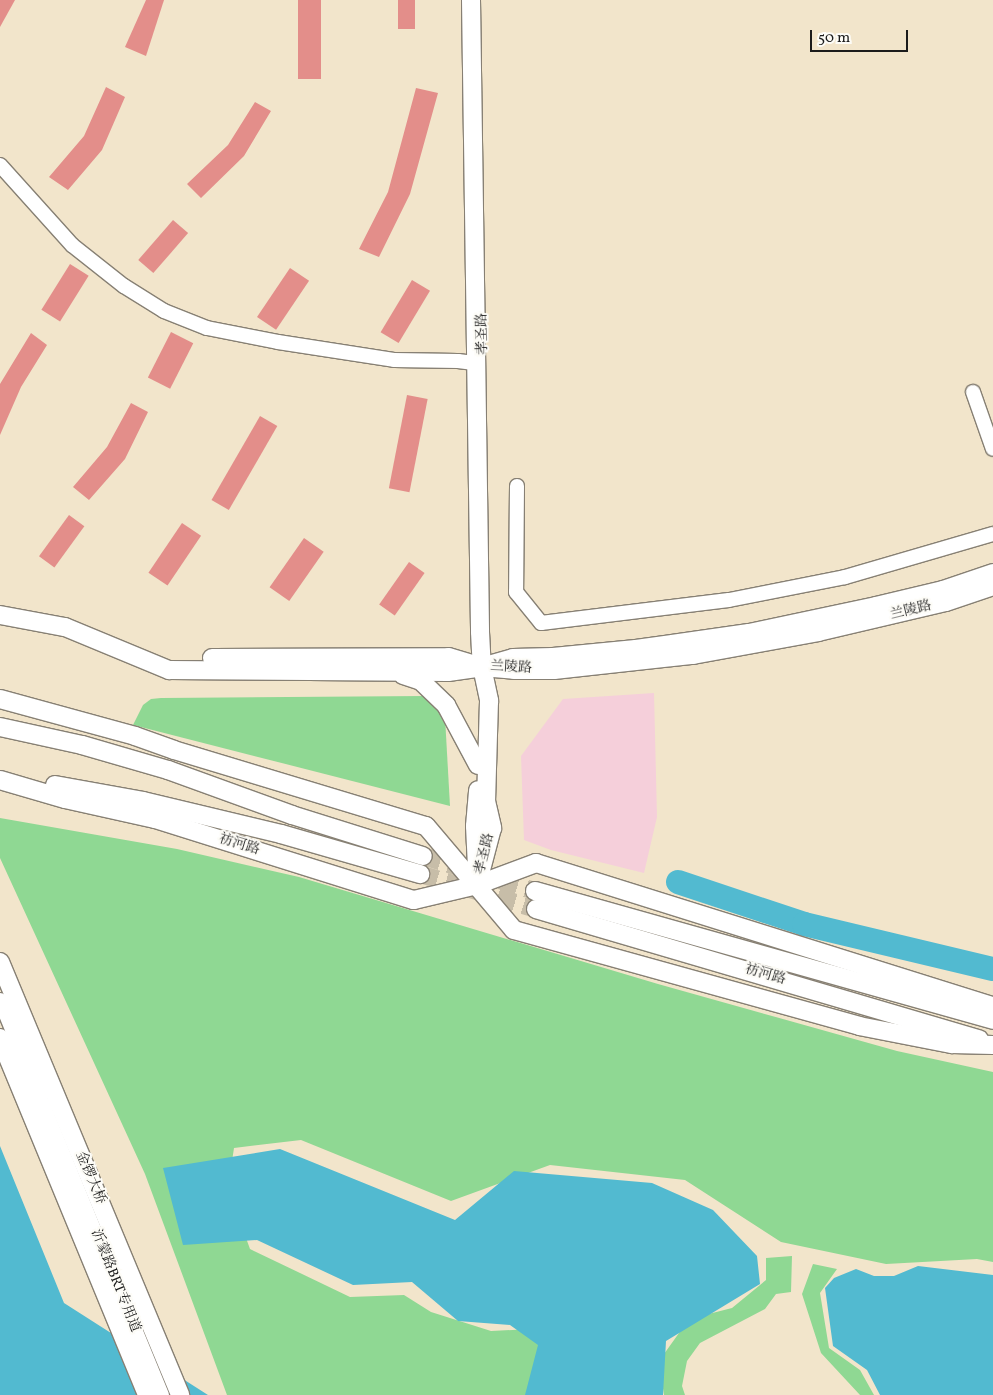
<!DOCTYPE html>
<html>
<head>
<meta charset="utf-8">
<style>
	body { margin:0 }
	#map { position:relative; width:993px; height:1395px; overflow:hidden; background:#f2e5cb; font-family:Vollkorn,"Noto Serif SC",serif }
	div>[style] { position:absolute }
	.built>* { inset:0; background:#f5cfda }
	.green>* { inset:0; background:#8fd893 }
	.water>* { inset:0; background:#52bad0 }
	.river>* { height:24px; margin:-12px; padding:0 12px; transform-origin:12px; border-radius:12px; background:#52bad0 }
	.building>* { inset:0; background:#e38e8a; transform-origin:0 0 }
	.major-tunnel>* { height:18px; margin-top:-9px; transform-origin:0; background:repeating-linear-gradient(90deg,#c7bda8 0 18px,transparent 0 27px) }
	.roads { filter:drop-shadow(1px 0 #878074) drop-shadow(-1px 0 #878074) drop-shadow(0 1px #878074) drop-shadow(0 -1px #878074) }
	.minor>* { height:14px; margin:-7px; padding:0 7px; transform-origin:7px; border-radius:7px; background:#fff }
	.major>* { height:18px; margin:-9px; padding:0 9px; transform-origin:9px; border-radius:9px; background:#fff }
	span { translate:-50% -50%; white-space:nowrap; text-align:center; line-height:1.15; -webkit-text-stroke:4px #fdfcf7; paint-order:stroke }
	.street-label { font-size:14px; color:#1c1c1c }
	.scale { position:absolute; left:810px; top:30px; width:98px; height:22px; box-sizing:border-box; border:2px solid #1c1c1c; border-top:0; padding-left:6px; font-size:15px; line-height:18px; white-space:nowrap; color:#1c1c1c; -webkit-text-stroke:4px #fdfcf7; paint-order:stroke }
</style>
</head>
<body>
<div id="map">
	<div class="built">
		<i style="clip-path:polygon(654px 693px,657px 817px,644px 873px,551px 850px,524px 840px,521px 756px,563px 699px)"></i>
	</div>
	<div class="green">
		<i style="clip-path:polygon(425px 696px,438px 706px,445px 717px,450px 806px,133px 725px,143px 705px,151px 699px,161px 698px)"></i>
		<i style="clip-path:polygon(0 818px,177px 849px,299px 877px,658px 984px,897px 1051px,993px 1072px,993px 1262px,977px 1259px,886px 1264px,781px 1242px,685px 1180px,550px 1165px,451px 1201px,301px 1140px,234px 1148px,228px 1188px,250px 1249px,350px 1297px,404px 1295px,431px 1312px,491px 1331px,531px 1329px,548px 1343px,538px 1395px,227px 1395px,145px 1174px,0 858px)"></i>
		<i style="clip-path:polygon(792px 1256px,791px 1292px,776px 1294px,765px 1309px,700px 1343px,687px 1361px,682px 1386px,685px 1395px,664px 1395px,659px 1361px,689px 1319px,732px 1308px,766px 1280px,766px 1258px)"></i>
		<i style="clip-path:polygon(813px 1264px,837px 1269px,820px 1293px,829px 1348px,860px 1370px,874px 1395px,860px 1395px,821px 1353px,802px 1294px)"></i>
	</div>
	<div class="water">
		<i style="clip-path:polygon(0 1146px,64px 1303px,208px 1395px,0 1395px)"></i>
		<i style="clip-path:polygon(280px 1149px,455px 1220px,514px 1171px,652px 1183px,713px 1210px,757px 1256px,760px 1284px,666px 1341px,663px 1395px,525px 1395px,538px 1345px,510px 1325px,458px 1321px,412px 1282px,353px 1285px,257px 1240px,183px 1245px,163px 1168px)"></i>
		<i style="clip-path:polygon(918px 1266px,993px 1275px,993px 1395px,880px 1395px,867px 1370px,833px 1346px,825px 1288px,834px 1278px,856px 1269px,874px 1276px,894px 1276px)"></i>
	</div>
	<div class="river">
		<i style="left:678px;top:882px;width:133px;rotate:18.4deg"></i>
		<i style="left:804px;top:924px;width:194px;rotate:13.4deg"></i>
	</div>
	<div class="building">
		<i style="clip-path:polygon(0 0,15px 0,0 27px)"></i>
		<i style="clip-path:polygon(146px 0,164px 0,146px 56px,125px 47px)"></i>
		<i style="left:298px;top:0;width:23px;height:79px"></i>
		<i style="left:398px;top:0;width:17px;height:29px"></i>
		<i style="clip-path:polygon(106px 87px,125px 97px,102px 150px,68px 190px,49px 177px,84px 136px)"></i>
		<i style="clip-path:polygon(416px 88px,438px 93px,410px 194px,379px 257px,359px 249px,388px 192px)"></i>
		<i style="clip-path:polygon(255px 102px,271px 111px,244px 156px,201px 198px,187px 184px,228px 145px)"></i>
		<i style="left:173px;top:220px;width:20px;height:53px;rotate:41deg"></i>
		<i style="left:70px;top:264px;width:22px;height:54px;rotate:32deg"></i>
		<i style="left:290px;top:268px;width:23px;height:59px;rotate:34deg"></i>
		<i style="left:412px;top:280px;width:21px;height:61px;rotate:31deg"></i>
		<i style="left:171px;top:332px;width:25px;height:51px;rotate:27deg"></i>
		<i style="clip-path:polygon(31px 333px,47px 345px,21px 387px,0 435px,0 384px)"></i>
		<i style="left:407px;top:395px;width:21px;height:95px;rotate:11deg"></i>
		<i style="clip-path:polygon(131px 403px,148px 412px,125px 459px,89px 500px,73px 487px,107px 447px)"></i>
		<i style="left:260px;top:416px;width:20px;height:97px;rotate:30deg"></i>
		<i style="left:69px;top:515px;width:19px;height:51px;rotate:36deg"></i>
		<i style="left:182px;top:523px;width:23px;height:60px;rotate:34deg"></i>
		<i style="left:304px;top:538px;width:24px;height:60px;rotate:35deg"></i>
		<i style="left:409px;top:562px;width:19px;height:52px;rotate:35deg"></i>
	</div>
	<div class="major-tunnel">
		<i style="left:423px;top:856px;width:117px;rotate:17.4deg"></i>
		<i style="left:420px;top:874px;width:121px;rotate:16.8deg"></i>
	</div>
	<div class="roads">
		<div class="minor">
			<i style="left:0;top:165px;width:108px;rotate:48deg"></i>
			<i style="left:72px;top:245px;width:66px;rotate:38.3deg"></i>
			<i style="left:124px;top:286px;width:47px;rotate:32deg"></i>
			<i style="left:164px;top:311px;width:46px;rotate:21.6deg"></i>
			<i style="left:207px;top:328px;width:72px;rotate:11.2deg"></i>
			<i style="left:278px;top:342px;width:117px;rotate:8.8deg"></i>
			<i style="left:394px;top:360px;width:64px;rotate:0.9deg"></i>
			<i style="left:458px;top:361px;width:16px;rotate:7deg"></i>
			<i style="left:973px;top:392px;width:60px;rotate:70.7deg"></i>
			<i style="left:517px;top:486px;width:106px;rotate:90.5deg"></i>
			<i style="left:516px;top:592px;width:40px;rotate:51deg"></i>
			<i style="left:541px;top:623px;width:189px;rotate:-7deg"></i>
			<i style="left:729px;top:600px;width:118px;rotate:-11.2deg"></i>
			<i style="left:845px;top:577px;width:154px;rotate:-16.2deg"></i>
			<i style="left:0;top:1000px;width:427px;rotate:67.7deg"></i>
		</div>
		<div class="major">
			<i style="left:471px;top:0;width:632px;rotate:89.18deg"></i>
			<i style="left:480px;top:632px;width:35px;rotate:87deg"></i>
			<i style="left:482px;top:667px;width:35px;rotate:78deg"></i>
			<i style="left:489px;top:701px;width:100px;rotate:91.7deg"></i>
			<i style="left:486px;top:801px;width:28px;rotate:77deg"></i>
			<i style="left:492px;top:828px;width:59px;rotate:104.7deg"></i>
			<i style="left:0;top:615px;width:66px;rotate:10.5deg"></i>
			<i style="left:65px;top:627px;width:113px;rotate:22.5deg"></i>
			<i style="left:169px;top:670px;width:279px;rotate:0.4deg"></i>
			<i style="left:448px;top:672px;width:34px;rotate:-8deg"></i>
			<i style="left:482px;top:667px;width:32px;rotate:-16deg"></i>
			<i style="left:513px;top:658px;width:40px;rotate:-1.4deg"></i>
			<i style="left:553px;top:657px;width:83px;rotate:-5.5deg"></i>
			<i style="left:636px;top:649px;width:114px;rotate:-8.1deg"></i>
			<i style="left:749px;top:633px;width:130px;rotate:-12deg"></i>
			<i style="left:876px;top:606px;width:69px;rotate:-13.4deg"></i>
			<i style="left:943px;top:590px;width:53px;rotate:-18.8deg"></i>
			<i style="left:212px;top:658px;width:237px;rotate:-0.2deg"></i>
			<i style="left:449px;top:657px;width:34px;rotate:17deg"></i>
			<i style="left:482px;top:667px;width:32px;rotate:5deg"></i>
			<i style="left:514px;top:670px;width:40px"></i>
			<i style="left:554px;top:670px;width:140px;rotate:-6.2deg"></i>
			<i style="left:693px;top:655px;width:127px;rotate:-10.4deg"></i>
			<i style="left:818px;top:632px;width:131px;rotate:-13.2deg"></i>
			<i style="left:946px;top:602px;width:50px;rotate:-18.8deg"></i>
			<i style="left:403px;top:675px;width:19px;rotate:18deg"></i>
			<i style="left:421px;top:681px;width:35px;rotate:44deg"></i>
			<i style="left:446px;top:705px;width:68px;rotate:61.9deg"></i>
			<i style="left:0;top:699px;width:140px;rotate:15.3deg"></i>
			<i style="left:135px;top:736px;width:41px;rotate:19.7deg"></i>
			<i style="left:174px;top:750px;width:263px;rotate:16.8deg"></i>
			<i style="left:426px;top:826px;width:136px;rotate:49.8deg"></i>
			<i style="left:514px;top:930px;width:358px;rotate:15.5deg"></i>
			<i style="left:859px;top:1026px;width:95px;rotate:11deg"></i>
			<i style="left:952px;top:1044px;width:41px;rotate:1.4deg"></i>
			<i style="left:0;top:727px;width:84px;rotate:12.4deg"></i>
			<i style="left:82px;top:745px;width:90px;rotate:16.2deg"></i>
			<i style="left:168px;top:770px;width:132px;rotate:19.9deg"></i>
			<i style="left:292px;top:815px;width:137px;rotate:17.4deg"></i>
			<i style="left:0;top:780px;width:68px;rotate:16.3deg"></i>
			<i style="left:65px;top:799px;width:92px;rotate:12.5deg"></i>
			<i style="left:155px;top:819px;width:271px;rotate:17.4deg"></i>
			<i style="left:414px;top:900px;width:65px;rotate:-13.4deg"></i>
			<i style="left:477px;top:885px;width:63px;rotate:-20.4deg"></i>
			<i style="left:536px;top:863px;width:479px;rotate:17.4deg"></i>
			<i style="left:55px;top:785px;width:89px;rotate:10.3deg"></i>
			<i style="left:143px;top:801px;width:142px;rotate:13.4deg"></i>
			<i style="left:281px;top:834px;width:145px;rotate:16.1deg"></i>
			<i style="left:477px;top:867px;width:41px;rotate:-92.8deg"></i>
			<i style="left:475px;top:826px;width:36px;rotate:-85deg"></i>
			<i style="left:535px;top:891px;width:476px;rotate:15.7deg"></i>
			<i style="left:536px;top:909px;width:462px;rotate:16.4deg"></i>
			<i style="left:0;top:962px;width:469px;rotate:67.4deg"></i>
			<i style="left:0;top:1038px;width:386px;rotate:67.6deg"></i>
		</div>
	</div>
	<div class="street-label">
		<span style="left:483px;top:334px;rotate:-91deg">孝圣路</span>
		<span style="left:911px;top:611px;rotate:-14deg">兰陵路</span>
		<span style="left:511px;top:668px;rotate:3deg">兰陵路</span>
		<span style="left:239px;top:845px;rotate:17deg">祊河路</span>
		<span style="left:485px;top:854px;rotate:-76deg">孝圣路</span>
		<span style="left:765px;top:975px;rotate:16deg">祊河路</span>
		<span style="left:90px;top:1178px;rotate:67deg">金锣大桥</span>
		<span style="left:115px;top:1281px;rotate:68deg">沂蒙路BRT专用道</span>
	</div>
	<div class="scale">50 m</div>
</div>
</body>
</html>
